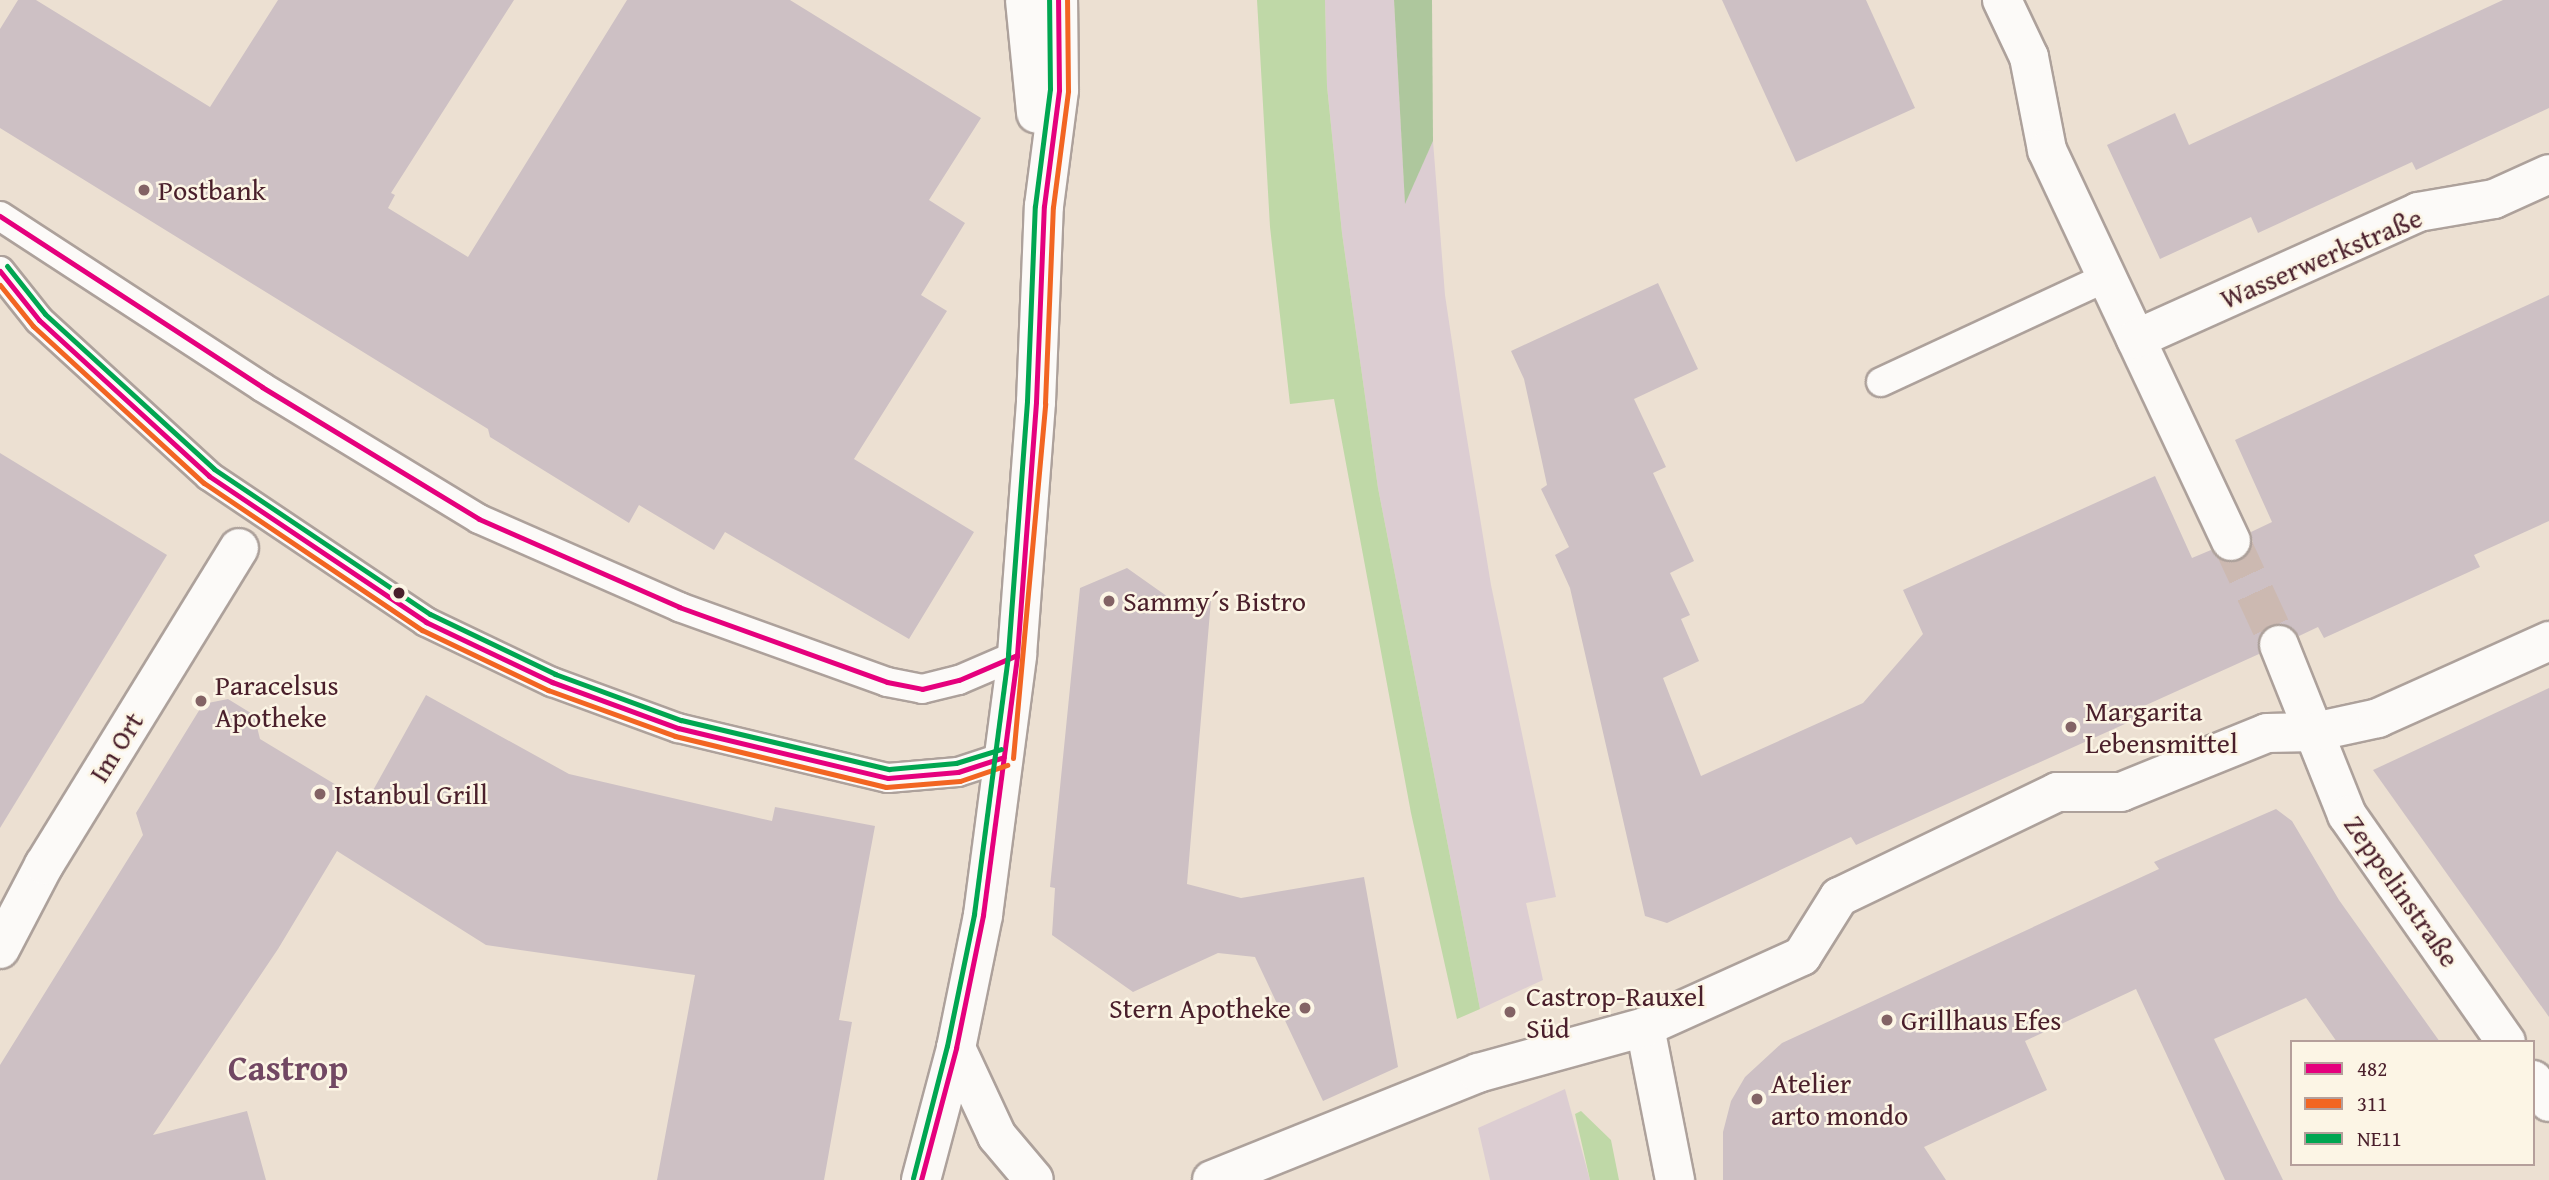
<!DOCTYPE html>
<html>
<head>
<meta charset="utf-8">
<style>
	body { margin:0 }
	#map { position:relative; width:2549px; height:1180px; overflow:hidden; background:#ece0d2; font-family:"Gentium Book Plus",serif }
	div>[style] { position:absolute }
	.industrial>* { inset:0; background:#dccdd2 }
	.green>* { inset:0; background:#bfd8a7 }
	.forest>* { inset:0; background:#aec79d }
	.building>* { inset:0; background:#cdc0c4 }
	.minor-tunnel>* { height:38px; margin-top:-19px; transform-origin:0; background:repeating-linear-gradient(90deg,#ccb9b1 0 38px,transparent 0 57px) }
	.roads { filter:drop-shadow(2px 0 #ada19b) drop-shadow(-2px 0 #ada19b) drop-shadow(0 2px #ada19b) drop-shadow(0 -2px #ada19b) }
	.service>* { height:28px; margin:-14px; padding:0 14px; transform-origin:14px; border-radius:14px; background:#fcfaf8 }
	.pedestrian>* { height:38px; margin:-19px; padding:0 19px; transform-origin:19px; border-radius:19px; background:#fcfaf8 }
	.minor>* { height:38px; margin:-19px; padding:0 19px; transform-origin:19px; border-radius:19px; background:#fcfaf8 }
	.tertiary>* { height:38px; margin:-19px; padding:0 19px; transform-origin:19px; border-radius:19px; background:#fcfaf8 }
	.bus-1>* { height:5px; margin:-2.5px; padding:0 2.5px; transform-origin:2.5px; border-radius:2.5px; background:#e5007d }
	.bus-2>* { height:5px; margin:-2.5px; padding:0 2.5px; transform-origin:2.5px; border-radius:2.5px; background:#f26522 }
	.bus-3>* { height:5px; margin:-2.5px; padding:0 2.5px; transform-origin:2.5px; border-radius:2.5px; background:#00a651 }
	.dots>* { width:19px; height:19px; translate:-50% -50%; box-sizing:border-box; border:4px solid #fcf5e5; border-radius:50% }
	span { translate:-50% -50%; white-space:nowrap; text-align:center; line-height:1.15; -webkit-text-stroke:5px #fcf5e5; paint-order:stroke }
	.poi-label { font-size:28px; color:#4a1f2b }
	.left { translate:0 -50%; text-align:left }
	.right { translate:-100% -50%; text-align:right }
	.street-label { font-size:28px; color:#4a1f2b }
	.district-label { font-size:35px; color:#724863; font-weight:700 }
	.legend { position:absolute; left:2290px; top:1040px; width:245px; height:126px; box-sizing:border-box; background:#fcf5e5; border:2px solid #b59f9b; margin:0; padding:9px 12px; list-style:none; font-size:21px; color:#4a1f2b }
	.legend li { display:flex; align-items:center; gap:14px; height:35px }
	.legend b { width:35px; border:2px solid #b59f9b }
</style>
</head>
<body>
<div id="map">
	<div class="industrial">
		<i style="clip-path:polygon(1325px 0,1394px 0,1405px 201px,1433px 141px,1445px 295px,1461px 402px,1491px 585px,1556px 897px,1526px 903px,1543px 980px,1480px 1009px,1378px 488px,1342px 233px,1327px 86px)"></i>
		<i style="clip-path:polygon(1565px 1089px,1590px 1180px,1490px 1180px,1478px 1128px)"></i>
	</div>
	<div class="green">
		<i style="clip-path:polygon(1257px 0,1325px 0,1327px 86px,1342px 233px,1378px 488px,1480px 1009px,1457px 1019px,1411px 813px,1334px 399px,1290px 404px,1270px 227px)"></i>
		<i style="clip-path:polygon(1581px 1111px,1611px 1140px,1619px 1180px,1590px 1180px,1575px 1114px)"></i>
	</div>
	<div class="forest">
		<i style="clip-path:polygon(1394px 0,1432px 0,1433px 141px,1405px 204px)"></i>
	</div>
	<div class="building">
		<i style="clip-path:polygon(18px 0,36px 0,210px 107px,278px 0,514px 0,391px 193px,395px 195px,388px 208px,468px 257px,627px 0,790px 0,981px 118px,929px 200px,965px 223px,921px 295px,947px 311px,854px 459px,974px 532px,909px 639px,725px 532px,714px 550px,639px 505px,629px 523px,490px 437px,488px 429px,0 128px,0 29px)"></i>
		<i style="clip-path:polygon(1722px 0,1866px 0,1915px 108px,1796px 162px)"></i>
		<i style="clip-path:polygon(2503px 0,2549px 0,2549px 108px,2416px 170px,2412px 162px,2258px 233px,2251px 217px,2160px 259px,2107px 145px,2175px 113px,2189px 145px)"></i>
		<i style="clip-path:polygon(1658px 283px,1698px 369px,1634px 399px,1666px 467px,1653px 473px,1694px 561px,1670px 573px,1690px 615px,1681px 619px,1699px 661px,1663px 678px,1701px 776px,1863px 703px,1923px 634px,1903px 590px,2155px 476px,2192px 558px,2211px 550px,2219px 559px,2241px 560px,2253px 543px,2251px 532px,2272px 522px,2235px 440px,2549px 295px,2549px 521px,2474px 555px,2480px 567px,2324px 638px,2318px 627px,2299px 636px,2283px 624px,2270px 625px,2258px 641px,2259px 654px,2144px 706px,2147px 714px,1856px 845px,1851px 837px,1667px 923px,1645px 916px,1570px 588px,1555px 555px,1569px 547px,1541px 489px,1547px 485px,1538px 443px,1524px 379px,1511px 351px)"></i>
		<i style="clip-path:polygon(0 453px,167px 555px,0 828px)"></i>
		<i style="clip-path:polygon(1127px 568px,1168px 597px,1211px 600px,1187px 884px,1241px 898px,1364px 877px,1398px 1067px,1323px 1101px,1255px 957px,1218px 953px,1133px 992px,1052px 935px,1055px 888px,1050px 887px,1080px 588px)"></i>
		<i style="clip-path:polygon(2549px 688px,2549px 1017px,2373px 770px)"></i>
		<i style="clip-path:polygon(426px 695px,569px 774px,772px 821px,775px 807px,875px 826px,839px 1020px,852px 1022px,824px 1180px,657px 1180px,695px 975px,486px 945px,337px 851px,278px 949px,153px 1135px,247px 1111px,266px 1180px,0 1180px,0 1065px,143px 835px,136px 813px,203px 704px,228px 699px,254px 715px,260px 739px,366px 803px)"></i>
		<i style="clip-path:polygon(2276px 809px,2292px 821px,2339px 900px,2440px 1042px,2337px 1042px,2306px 998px,2214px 1039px,2283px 1180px,2225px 1180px,2136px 989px,2025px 1041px,2047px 1090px,1924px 1147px,1946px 1180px,1723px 1180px,1723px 1132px,1731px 1101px,1745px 1077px,1782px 1043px,2159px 869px,2154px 862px)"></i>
	</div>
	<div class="minor-tunnel">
		<i style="left:2231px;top:541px;width:115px;rotate:65.2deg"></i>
	</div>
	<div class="roads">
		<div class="service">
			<i style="left:0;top:216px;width:313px;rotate:33.1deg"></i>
			<i style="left:262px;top:387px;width:254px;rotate:31.3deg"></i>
			<i style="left:479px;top:519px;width:219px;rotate:23.7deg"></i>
			<i style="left:679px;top:607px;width:221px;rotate:19.8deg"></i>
			<i style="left:887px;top:682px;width:36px;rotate:11deg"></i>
			<i style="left:922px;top:689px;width:38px;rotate:-14deg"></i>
			<i style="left:959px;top:680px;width:63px;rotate:-23.3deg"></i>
			<i style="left:0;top:271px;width:63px;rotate:51.5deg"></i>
			<i style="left:39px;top:320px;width:231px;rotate:42.5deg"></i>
			<i style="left:209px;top:476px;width:262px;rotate:33.9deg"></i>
			<i style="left:426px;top:622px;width:140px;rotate:25.5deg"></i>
			<i style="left:552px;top:682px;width:134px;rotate:20.1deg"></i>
			<i style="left:678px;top:728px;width:216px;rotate:13.4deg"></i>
			<i style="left:888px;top:778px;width:70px;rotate:-4.9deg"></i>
			<i style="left:958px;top:772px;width:48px;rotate:-18.1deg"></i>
			<i style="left:1881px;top:382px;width:249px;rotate:-24.9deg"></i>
		</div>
		<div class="pedestrian">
			<i style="left:0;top:949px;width:95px;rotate:-62.4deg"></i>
			<i style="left:44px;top:865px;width:372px;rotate:-58.4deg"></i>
		</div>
		<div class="minor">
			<i style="left:2002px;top:0;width:63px;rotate:64.7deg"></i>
			<i style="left:2029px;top:57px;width:95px;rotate:79deg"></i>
			<i style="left:2047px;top:150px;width:432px;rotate:64.8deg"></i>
			<i style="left:2136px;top:339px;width:309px;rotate:-24.2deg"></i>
			<i style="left:2418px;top:212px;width:77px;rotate:-9.7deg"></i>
			<i style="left:2494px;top:199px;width:60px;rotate:-24.4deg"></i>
			<i style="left:2279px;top:645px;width:183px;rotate:68.2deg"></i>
			<i style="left:2347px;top:815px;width:277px;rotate:55deg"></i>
			<i style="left:1645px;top:1027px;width:156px;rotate:78.9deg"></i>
			<i style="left:956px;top:1048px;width:97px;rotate:65deg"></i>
			<i style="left:997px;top:1136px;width:57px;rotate:49.9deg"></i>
			<i style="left:2533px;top:1080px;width:27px;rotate:54deg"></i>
			<i style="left:1212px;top:1180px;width:287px;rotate:-21.9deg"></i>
			<i style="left:1478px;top:1073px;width:173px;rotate:-15.4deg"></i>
			<i style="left:1645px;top:1027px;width:172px;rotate:-24.3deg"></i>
			<i style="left:1802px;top:956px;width:70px;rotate:-57.9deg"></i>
			<i style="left:1839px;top:897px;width:242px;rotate:-25.7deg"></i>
			<i style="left:2057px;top:792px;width:64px"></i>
			<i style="left:2121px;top:792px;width:157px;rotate:-22deg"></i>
			<i style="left:2267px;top:733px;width:47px;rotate:-1.2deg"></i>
			<i style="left:2314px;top:732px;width:66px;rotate:-12.3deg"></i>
			<i style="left:2378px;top:718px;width:188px;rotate:-24.2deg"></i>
		</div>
		<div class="tertiary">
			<i style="left:1025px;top:0;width:114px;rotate:84.4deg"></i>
			<i style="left:921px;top:1180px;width:137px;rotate:-75.1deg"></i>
			<i style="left:956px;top:1048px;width:136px;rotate:-78.5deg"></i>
			<i style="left:983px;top:915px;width:262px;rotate:-82.5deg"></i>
			<i style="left:1017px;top:655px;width:254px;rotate:-85.7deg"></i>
			<i style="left:1036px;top:402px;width:196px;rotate:-87.7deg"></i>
			<i style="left:1044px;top:206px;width:117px;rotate:-82.6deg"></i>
			<i style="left:1059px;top:90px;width:90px;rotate:-90.6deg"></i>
		</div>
	</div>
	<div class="bus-1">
		<i style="left:0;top:216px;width:313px;rotate:33.1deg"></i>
		<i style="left:262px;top:387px;width:254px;rotate:31.3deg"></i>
		<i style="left:479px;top:519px;width:219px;rotate:23.7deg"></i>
		<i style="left:679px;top:607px;width:221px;rotate:19.8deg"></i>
		<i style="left:887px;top:682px;width:36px;rotate:11deg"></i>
		<i style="left:922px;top:689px;width:38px;rotate:-14deg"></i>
		<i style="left:959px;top:680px;width:63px;rotate:-23.3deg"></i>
		<i style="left:0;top:271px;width:63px;rotate:51.5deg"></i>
		<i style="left:39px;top:320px;width:231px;rotate:42.5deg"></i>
		<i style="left:209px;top:476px;width:262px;rotate:33.9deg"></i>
		<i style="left:426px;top:622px;width:140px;rotate:25.5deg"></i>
		<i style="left:552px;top:682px;width:134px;rotate:20.1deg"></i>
		<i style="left:678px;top:728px;width:216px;rotate:13.4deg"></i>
		<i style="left:888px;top:778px;width:70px;rotate:-4.9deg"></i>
		<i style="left:958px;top:772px;width:48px;rotate:-18.1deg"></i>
		<i style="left:921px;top:1180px;width:137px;rotate:-75.1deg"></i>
		<i style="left:956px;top:1048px;width:136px;rotate:-78.5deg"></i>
		<i style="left:983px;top:915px;width:262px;rotate:-82.5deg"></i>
		<i style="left:1017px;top:655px;width:254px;rotate:-85.7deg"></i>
		<i style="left:1036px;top:402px;width:196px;rotate:-87.7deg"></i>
		<i style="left:1044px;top:206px;width:117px;rotate:-82.6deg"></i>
		<i style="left:1059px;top:90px;width:90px;rotate:-90.6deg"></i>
	</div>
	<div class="bus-2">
		<i style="left:0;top:285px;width:53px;rotate:51.2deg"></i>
		<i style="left:33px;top:326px;width:232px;rotate:42.6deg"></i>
		<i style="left:204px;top:483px;width:263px;rotate:34deg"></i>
		<i style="left:422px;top:630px;width:140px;rotate:25.5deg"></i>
		<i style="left:548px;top:690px;width:135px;rotate:19.9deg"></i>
		<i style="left:675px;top:736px;width:217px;rotate:13.6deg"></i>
		<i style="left:886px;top:787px;width:74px;rotate:-4.6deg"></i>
		<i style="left:960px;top:781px;width:50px;rotate:-18.8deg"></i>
		<i style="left:1013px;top:758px;width:356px;rotate:-84.8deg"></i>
		<i style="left:1045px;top:403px;width:196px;rotate:-87.7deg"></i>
		<i style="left:1053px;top:207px;width:117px;rotate:-82.6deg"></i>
		<i style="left:1068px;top:91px;width:91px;rotate:-90.6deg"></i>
	</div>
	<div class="bus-3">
		<i style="left:7px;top:266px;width:61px;rotate:51.6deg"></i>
		<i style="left:45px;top:314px;width:229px;rotate:42.5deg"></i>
		<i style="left:214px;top:469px;width:260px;rotate:33.9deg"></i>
		<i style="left:430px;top:614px;width:139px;rotate:25.6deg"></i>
		<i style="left:555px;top:674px;width:134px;rotate:20.1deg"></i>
		<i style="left:681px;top:720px;width:214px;rotate:13.3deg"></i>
		<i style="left:889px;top:769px;width:67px;rotate:-5.1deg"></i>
		<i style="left:956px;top:763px;width:47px;rotate:-17.3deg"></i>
		<i style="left:913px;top:1178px;width:136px;rotate:-75.6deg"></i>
		<i style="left:947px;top:1046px;width:135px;rotate:-78.4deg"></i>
		<i style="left:974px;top:914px;width:262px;rotate:-82.5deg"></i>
		<i style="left:1008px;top:654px;width:254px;rotate:-85.7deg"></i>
		<i style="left:1027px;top:401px;width:195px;rotate:-87.7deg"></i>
		<i style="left:1035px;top:206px;width:118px;rotate:-82.7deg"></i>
		<i style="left:1050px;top:89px;width:89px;rotate:-90.6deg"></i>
	</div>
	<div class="dots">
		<i style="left:144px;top:190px;background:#836365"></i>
		<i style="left:399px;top:593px;background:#4a1f2b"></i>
		<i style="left:1109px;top:601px;background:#836365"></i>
		<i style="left:201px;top:701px;background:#836365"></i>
		<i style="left:2071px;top:727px;background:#836365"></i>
		<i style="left:320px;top:794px;background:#836365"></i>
		<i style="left:1305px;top:1008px;background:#836365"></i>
		<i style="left:1510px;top:1012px;background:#836365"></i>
		<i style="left:1887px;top:1020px;background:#836365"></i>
		<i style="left:1757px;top:1099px;background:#836365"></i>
	</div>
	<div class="poi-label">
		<span class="left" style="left:158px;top:190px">Postbank</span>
		<span class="left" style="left:1123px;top:601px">Sammy´s Bistro</span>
		<span class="left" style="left:215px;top:701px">Paracelsus<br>Apotheke</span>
		<span class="left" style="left:2085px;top:727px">Margarita<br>Lebensmittel</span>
		<span class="left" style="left:334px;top:794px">Istanbul Grill</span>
		<span class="left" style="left:1526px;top:1012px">Castrop-Rauxel<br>Süd</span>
		<span class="right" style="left:1291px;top:1008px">Stern Apotheke</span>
		<span class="left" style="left:1901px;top:1020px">Grillhaus Efes</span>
		<span class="left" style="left:1771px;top:1099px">Atelier<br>arto mondo</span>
	</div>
	<div class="street-label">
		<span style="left:2321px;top:258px;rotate:-23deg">Wasserwerkstraße</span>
		<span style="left:116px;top:747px;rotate:-58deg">Im Ort</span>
		<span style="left:2402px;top:891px;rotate:55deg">Zeppelinstraße</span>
	</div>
	<div class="district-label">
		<span style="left:288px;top:1068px">Castrop</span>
	</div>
	<ul class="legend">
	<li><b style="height:9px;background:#e5007d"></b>482</li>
	<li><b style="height:9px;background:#f26522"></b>311</li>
	<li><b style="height:9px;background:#00a651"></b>NE11</li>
	</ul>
</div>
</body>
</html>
